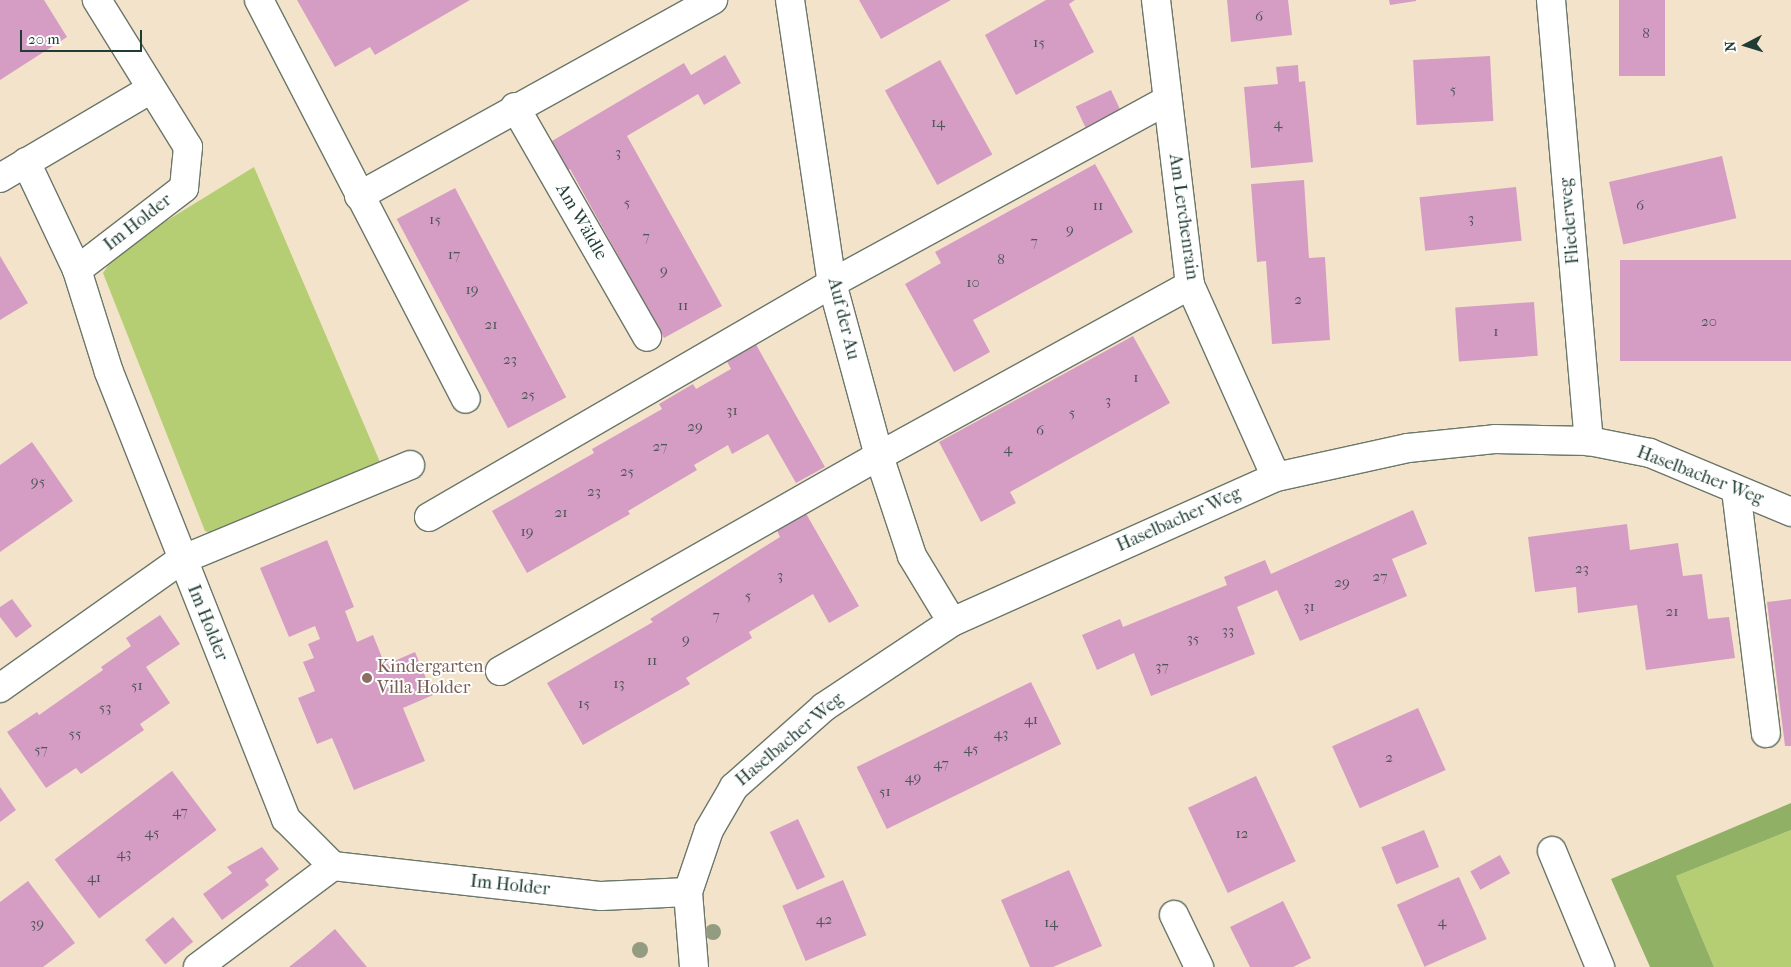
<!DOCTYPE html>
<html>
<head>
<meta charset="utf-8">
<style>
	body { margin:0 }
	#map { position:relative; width:1791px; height:967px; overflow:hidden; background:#f4e3cb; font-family:"IM FELL French Canon",serif }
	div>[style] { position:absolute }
	.green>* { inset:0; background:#b5ce73 }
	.forest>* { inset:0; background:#90b165 }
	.building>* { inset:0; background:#d59dc3; transform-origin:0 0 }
	.roads { filter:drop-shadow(1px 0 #6a7769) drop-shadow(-1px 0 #6a7769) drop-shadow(0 1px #6a7769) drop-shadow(0 -1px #6a7769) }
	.minor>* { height:28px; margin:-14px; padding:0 14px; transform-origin:14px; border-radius:14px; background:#fff }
	.trees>* { width:16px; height:16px; margin:-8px; border-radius:50%; background:#939c81 }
	.dots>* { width:14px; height:14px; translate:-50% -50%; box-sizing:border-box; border:2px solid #fff; border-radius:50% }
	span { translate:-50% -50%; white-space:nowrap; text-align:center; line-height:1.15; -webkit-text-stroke:4px #fff; paint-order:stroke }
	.number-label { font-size:15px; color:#4c5558 }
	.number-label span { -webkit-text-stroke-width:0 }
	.street-label { font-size:18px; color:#1f3d34 }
	.education-label { font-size:18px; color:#785e54 }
	.left { translate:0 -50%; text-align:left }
	.north { position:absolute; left:1721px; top:20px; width:50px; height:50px; -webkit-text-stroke:4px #fff; paint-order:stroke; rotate:265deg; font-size:14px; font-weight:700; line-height:20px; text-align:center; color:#1f3d34 }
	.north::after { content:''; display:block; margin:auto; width:18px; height:22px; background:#1f3d34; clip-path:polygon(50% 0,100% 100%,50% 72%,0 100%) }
	.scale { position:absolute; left:20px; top:30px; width:122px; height:22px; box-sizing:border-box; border:2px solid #1f3d34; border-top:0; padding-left:6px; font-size:15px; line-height:18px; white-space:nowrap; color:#1f3d34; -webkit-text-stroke:4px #fff; paint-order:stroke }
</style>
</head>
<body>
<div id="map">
	<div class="green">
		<i style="clip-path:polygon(254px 167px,380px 462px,217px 535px,205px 531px,103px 273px,119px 250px)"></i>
		<i style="clip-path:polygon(1791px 830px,1791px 967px,1714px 967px,1676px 876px)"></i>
	</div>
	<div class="forest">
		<i style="clip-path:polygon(1791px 803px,1791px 830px,1676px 876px,1714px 967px,1650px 967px,1611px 879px)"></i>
	</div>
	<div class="building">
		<i style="clip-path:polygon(0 0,44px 0,67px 37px,0 80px)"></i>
		<i style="clip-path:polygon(297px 0,470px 0,375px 55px,370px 47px,335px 67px)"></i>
		<i style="clip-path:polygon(859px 0,951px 0,881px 39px)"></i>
		<i style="clip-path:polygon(1046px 0,1075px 0,1069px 4px,1094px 52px,1016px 95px,985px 35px)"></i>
		<i style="clip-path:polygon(1227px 0,1288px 0,1292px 35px,1231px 42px)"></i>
		<i style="clip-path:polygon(1389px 0,1416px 0,1416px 1px,1390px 5px)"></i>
		<i style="left:1619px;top:0;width:46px;height:76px"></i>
		<i style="clip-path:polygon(725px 55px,741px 83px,704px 105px,698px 94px,627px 136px,722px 306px,664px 338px,570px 169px,565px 173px,547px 144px,684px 63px,691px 75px)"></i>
		<i style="left:1490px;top:56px;width:65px;height:77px;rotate:87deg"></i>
		<i style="left:940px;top:60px;width:108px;height:63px;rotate:61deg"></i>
		<i style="clip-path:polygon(1298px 65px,1299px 82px,1305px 81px,1313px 162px,1251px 168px,1244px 87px,1278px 84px,1276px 67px)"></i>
		<i style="left:1111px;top:90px;width:23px;height:39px;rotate:65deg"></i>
		<i style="left:1722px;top:156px;width:64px;height:116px;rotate:77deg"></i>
		<i style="clip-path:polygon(1095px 164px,1133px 232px,973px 320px,990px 352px,954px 372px,905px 284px,941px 263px,935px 252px)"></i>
		<i style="clip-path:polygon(1304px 180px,1309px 258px,1325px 257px,1330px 340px,1272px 344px,1266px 261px,1257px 262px,1251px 184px)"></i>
		<i style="left:1516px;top:187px;width:54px;height:97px;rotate:84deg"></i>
		<i style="left:455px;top:188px;width:237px;height:66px;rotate:62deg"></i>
		<i style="clip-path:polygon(0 256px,28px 303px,0 320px)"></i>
		<i style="left:1791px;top:260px;width:101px;height:171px;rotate:90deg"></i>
		<i style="left:1534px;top:302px;width:54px;height:79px;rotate:86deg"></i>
		<i style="clip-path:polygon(1133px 336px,1170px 403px,1010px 492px,1016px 503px,981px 522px,939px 442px)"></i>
		<i style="clip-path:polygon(754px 341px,825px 467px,796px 483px,768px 434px,732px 454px,728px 445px,694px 465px,697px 470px,628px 511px,630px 514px,527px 573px,492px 511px,594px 453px,592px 449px,662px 409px,659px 404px,693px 384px,696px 389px,731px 369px,725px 358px)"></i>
		<i style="clip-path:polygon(32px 442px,73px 501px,0 552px,0 465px)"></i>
		<i style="clip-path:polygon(804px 510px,859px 606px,829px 623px,813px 594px,749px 632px,752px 638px,686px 678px,690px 684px,583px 745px,547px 683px,653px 622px,650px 619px,780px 537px,775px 526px)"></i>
		<i style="clip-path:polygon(1413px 510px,1427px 544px,1392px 559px,1407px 596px,1300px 641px,1277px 590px,1237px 607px,1255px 654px,1151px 696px,1134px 653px,1097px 670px,1082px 635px,1120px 619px,1123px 627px,1227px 585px,1224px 577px,1265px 560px,1271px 574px)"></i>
		<i style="clip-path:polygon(1627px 524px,1630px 550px,1678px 543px,1683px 576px,1702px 574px,1708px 619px,1729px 617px,1735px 658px,1646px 670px,1637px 605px,1578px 613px,1576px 587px,1535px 592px,1528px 537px)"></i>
		<i style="clip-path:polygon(327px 540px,354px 607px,345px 611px,357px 642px,373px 635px,385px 665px,415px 652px,433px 695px,403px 708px,425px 761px,354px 790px,332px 738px,317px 744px,298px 698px,315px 691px,303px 662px,314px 658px,308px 644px,320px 639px,315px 626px,289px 637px,260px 568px)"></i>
		<i style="clip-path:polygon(12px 599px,32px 626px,16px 638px,0 617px,0 607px)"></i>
		<i style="clip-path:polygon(1791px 599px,1791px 746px,1785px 746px,1767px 602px)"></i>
		<i style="clip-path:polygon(160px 615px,180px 644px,146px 667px,170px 703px,140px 724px,144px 730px,81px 774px,76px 768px,46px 788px,7px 732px,37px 712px,39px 715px,103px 670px,101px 667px,131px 646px,126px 638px)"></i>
		<i style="left:1031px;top:682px;width:69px;height:194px;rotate:64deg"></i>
		<i style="left:1418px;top:708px;width:68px;height:94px;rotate:66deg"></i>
		<i style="left:172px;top:771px;width:74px;height:147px;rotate:53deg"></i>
		<i style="left:1256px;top:776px;width:94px;height:75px;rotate:65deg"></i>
		<i style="clip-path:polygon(0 787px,16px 810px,0 822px)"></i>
		<i style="left:798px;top:819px;width:64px;height:31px;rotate:65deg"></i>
		<i style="left:1424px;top:830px;width:40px;height:46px;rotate:68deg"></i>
		<i style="clip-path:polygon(262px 847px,279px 869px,265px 880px,269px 885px,222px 920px,203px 894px,232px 873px,227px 867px)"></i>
		<i style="left:1500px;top:855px;width:21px;height:34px;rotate:61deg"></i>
		<i style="clip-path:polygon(1069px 870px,1102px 946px,1053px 967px,1030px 967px,1001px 900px)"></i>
		<i style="left:1459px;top:877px;width:68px;height:68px;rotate:66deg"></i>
		<i style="left:843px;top:880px;width:60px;height:66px;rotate:67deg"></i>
		<i style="clip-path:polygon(28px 881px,75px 943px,43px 967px,0 967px,0 902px)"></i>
		<i style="clip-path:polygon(1283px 901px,1311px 958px,1293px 967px,1250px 967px,1230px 927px)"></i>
		<i style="left:173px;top:917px;width:32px;height:36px;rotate:51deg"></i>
		<i style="clip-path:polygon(335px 929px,367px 967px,289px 967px,313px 948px)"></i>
	</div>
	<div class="roads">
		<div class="minor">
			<i style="left:259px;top:0;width:449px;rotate:62.6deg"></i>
			<i style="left:790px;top:0;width:286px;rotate:81.6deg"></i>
			<i style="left:832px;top:283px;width:179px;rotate:74.8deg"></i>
			<i style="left:879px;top:456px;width:105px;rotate:71.7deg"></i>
			<i style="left:912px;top:556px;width:77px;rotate:58.8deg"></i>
			<i style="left:1156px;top:0;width:287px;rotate:83.2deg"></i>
			<i style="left:1190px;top:285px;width:210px;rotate:65.9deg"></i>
			<i style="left:1551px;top:0;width:443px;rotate:85.1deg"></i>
			<i style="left:515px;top:107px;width:265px;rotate:60.1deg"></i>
			<i style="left:26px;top:162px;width:119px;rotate:64.7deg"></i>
			<i style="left:77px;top:270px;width:107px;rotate:72.6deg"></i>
			<i style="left:109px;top:372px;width:481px;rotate:68.4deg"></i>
			<i style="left:286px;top:819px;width:66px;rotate:45deg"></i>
			<i style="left:333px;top:866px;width:270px;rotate:6.4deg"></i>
			<i style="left:601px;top:896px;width:87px;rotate:-2.6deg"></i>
			<i style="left:0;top:178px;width:175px;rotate:-30.5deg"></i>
			<i style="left:359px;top:196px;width:405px;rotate:-29deg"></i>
			<i style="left:77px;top:270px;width:135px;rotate:-37.5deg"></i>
			<i style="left:184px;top:188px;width:41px;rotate:-84.4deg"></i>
			<i style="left:188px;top:147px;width:173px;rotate:-121.8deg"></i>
			<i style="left:1736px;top:490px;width:245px;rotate:83deg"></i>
			<i style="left:429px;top:517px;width:466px;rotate:-30.1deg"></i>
			<i style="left:832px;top:283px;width:382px;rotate:-28.6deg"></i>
			<i style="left:500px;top:671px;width:436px;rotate:-29.6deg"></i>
			<i style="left:879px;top:456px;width:355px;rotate:-28.8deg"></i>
			<i style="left:0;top:688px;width:222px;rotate:-35.3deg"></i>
			<i style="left:181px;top:560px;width:248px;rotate:-22.5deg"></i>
			<i style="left:1552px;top:851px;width:126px;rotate:67.5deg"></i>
			<i style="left:1174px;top:915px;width:58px;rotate:64.3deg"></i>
			<i style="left:198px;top:967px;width:169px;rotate:-36.8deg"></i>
			<i style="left:694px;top:967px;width:75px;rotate:-94.6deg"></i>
			<i style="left:688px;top:892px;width:65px;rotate:-71.3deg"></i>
			<i style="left:709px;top:830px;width:50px;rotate:-59.8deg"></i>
			<i style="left:734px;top:787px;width:120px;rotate:-41.6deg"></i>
			<i style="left:824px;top:707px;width:154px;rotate:-33.6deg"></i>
			<i style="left:952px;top:622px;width:355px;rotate:-24.1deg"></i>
			<i style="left:1276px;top:477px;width:135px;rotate:-12.4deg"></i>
			<i style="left:1408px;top:448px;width:87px;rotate:-5.9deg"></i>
			<i style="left:1495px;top:439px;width:94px;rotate:1.2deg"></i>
			<i style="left:1589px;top:441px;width:62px;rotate:11.1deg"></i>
			<i style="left:1650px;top:453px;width:153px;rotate:22.7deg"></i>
		</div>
	</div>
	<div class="trees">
		<i style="left:713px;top:932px"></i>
		<i style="left:640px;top:950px"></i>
	</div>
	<div class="dots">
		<i style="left:367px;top:678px;background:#8d6e63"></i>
	</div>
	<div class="number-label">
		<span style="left:1259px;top:17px">6</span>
		<span style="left:1646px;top:34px">8</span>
		<span style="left:1039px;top:43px">15</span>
		<span style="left:1453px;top:90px">5</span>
		<span style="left:938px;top:123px">14</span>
		<span style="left:1278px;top:124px">4</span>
		<span style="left:618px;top:153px">3</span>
		<span style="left:627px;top:203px">5</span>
		<span style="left:1098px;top:206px">11</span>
		<span style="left:1640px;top:206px">6</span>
		<span style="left:1471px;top:219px">3</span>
		<span style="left:435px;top:220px">15</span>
		<span style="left:1070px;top:230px">9</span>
		<span style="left:646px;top:237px">7</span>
		<span style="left:1034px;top:242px">7</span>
		<span style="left:454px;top:255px">17</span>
		<span style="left:1001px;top:260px">8</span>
		<span style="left:664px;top:271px">9</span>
		<span style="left:973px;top:283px">10</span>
		<span style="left:472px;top:290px">19</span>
		<span style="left:1298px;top:300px">2</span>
		<span style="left:683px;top:306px">11</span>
		<span style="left:1709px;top:322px">20</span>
		<span style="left:491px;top:325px">21</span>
		<span style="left:1496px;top:332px">1</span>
		<span style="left:510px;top:360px">23</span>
		<span style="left:1136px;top:378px">1</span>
		<span style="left:528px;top:395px">25</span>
		<span style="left:1108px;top:401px">3</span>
		<span style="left:732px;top:411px">31</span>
		<span style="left:1072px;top:413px">5</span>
		<span style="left:695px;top:427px">29</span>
		<span style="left:1040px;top:431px">6</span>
		<span style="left:660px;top:447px">27</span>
		<span style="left:1008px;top:449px">4</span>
		<span style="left:627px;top:472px">25</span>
		<span style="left:38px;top:482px">95</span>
		<span style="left:594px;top:492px">23</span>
		<span style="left:561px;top:513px">21</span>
		<span style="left:527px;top:532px">19</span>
		<span style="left:1582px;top:569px">23</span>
		<span style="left:780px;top:576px">3</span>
		<span style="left:1380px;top:577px">27</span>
		<span style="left:1342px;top:583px">29</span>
		<span style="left:748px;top:596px">5</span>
		<span style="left:1309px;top:607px">31</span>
		<span style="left:1672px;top:612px">21</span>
		<span style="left:716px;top:616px">7</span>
		<span style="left:1228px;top:631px">33</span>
		<span style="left:1193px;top:639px">35</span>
		<span style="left:686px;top:640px">9</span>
		<span style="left:652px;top:661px">11</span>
		<span style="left:1162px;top:667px">37</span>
		<span style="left:619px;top:684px">13</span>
		<span style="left:137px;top:686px">51</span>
		<span style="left:584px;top:704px">15</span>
		<span style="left:105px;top:708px">53</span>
		<span style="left:1031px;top:720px">41</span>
		<span style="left:75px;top:734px">55</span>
		<span style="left:1001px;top:734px">43</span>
		<span style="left:971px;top:749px">45</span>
		<span style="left:41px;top:750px">57</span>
		<span style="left:1389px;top:758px">2</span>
		<span style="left:941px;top:764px">47</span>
		<span style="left:913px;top:778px">49</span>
		<span style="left:885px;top:792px">51</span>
		<span style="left:180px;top:812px">47</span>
		<span style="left:152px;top:833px">45</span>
		<span style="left:1242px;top:834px">12</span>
		<span style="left:124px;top:854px">43</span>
		<span style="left:94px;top:878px">41</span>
		<span style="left:824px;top:920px">42</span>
		<span style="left:1442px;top:922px">4</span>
		<span style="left:1051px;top:923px">14</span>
		<span style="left:37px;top:924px">39</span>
	</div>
	<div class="street-label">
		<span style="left:1183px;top:217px;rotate:82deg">Am Lerchenrain</span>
		<span style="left:1570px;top:221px;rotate:-95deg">Fliederweg</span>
		<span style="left:581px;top:222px;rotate:60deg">Am Wäldle</span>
		<span style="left:138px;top:223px;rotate:-38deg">Im Holder</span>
		<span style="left:843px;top:319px;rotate:76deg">Auf der Au</span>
		<span style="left:1700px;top:476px;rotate:21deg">Haselbacher Weg</span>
		<span style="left:1179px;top:520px;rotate:-24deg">Haselbacher Weg</span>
		<span style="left:207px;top:623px;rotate:68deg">Im Holder</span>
		<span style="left:790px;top:740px;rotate:-40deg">Haselbacher Weg</span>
		<span style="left:510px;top:886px;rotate:6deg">Im Holder</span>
	</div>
	<div class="education-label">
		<span class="left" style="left:377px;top:678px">Kindergarten<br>Villa Holder</span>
	</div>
	<div class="north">N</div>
	<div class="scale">20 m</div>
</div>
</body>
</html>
